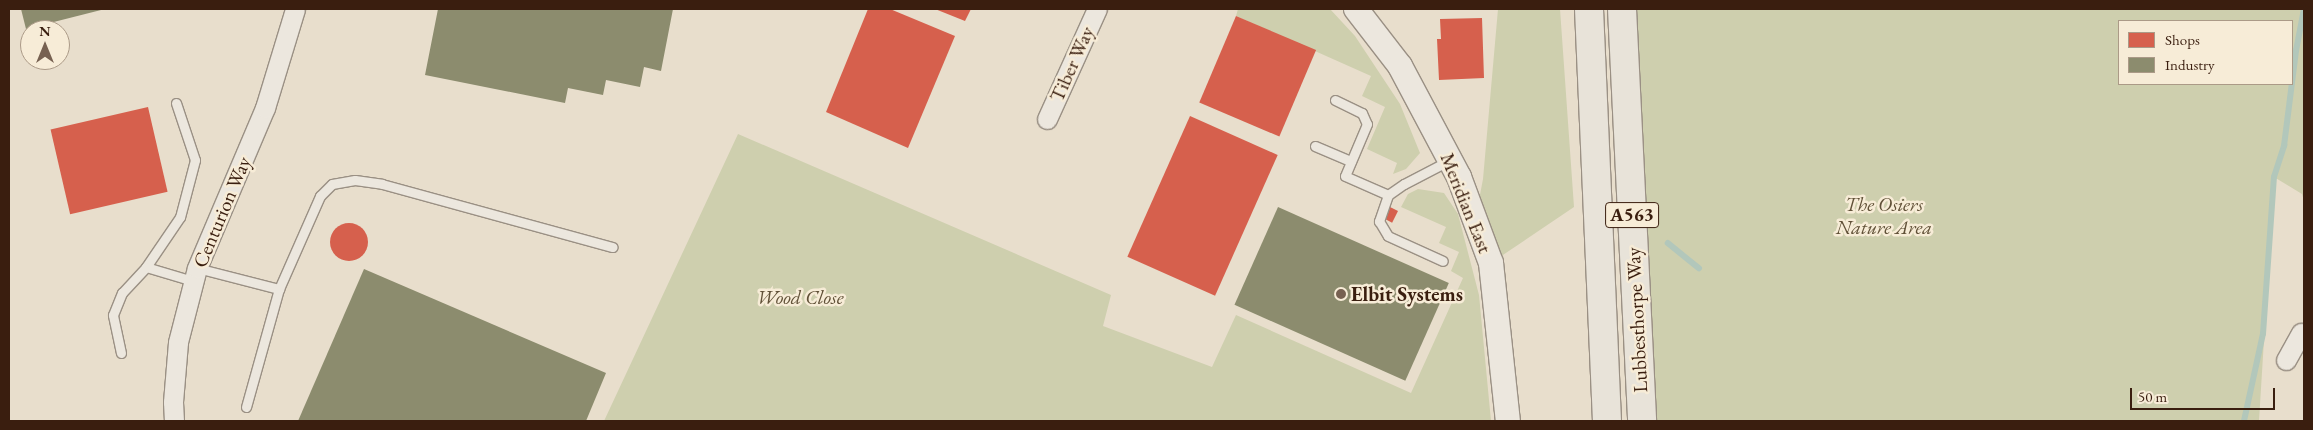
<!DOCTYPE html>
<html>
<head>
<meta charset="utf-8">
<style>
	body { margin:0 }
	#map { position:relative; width:2313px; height:430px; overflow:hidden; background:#e8decc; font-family:"EB Garamond",serif }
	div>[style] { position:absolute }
	.green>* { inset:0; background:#cecfae }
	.shops>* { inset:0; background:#d6604d; transform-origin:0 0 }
	.round { border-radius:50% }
	.industry>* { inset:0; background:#8c8c6e; transform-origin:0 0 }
	.stream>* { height:5.5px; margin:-2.75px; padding:0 2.75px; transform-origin:2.75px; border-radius:2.75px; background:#b2c7bb }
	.roads { filter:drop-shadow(1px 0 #9a9084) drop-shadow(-1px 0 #9a9084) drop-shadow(0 1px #9a9084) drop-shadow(0 -1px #9a9084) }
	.service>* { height:9px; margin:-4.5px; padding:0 4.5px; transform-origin:4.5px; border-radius:4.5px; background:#ece7de }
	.minor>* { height:19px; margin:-9.5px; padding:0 9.5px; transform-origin:9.5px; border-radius:9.5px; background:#ece7de }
	.tertiary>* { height:24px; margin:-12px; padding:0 12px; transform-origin:12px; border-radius:12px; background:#ece7de }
	.trunk>* { height:28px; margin:-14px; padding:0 14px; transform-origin:14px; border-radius:14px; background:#e8e3d9 }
	.dots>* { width:14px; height:14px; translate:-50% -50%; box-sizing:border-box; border:2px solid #f7ecd7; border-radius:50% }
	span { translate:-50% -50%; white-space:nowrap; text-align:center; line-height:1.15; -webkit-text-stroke:5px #f7ecd7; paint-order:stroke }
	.shield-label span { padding:1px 4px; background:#f7ecd7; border:1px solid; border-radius:4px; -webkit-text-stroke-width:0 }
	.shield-label { font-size:19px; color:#3a1e0f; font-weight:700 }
	.street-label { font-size:20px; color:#3a1e0f }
	.park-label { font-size:20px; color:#605037; font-style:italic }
	.poi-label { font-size:20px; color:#3a1e0f; font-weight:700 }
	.left { translate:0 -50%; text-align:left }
	.frame { position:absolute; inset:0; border:10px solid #3a1e0f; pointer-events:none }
	.legend { position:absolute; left:2118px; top:20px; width:175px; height:65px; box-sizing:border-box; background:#f7ecd7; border:1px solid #ab9a87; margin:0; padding:6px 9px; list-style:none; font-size:15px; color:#3a1e0f }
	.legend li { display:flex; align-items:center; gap:10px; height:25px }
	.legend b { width:25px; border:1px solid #ab9a87 }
	.north { position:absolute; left:20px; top:20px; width:50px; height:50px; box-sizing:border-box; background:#f7ecd7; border:1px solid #ab9a87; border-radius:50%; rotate:0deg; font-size:14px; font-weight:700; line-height:20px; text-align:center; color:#3a1e0f }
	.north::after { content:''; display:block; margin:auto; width:18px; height:22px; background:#776151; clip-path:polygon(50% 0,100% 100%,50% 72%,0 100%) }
	.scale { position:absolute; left:2130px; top:388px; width:145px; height:22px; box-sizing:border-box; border:2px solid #3a1e0f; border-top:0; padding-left:6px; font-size:15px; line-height:18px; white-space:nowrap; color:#3a1e0f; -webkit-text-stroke:4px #f7ecd7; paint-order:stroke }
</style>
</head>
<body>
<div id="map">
	<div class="green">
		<i style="clip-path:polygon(1238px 9px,1330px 9px,1355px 36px,1400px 104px,1420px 153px,1406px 169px,1393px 174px,1397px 163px,1367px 149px,1385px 107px,1362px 96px,1371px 76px,1236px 16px)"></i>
		<i style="clip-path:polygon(1498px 9px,1560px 9px,1574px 207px,1491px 263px,1475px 221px,1483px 179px)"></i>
		<i style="clip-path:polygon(evenodd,1623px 9px,2304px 9px,2304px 201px,2302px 194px,2274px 177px,2259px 421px,1642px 421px,1623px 9px,2119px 21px,2292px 21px,2292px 84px,2119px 84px,2119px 21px)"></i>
		<i style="clip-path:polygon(738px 134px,1111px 295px,1103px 326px,1212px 367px,1236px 315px,1411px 393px,1463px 278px,1451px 271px,1459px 252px,1439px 243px,1446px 227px,1401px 207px,1408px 194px,1418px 189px,1444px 193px,1458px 214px,1479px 295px,1491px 421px,604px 421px)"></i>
	</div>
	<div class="shops">
		<i style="clip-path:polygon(868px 9px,890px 9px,955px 36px,908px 148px,826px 112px)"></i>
		<i style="clip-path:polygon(935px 9px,971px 9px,965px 21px)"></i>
		<i style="left:1236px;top:16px;width:87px;height:94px;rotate:23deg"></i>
		<i style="clip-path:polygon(1482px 18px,1484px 78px,1439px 80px,1437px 39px,1441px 39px,1440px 19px)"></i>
		<i style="left:148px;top:107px;width:87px;height:100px;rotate:77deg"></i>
		<i style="left:1190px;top:116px;width:96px;height:154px;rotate:24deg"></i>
		<i style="left:1390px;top:207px;width:9px;height:13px;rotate:27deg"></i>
		<i class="round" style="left:330px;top:223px;width:38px;height:38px"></i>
	</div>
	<div class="industry">
		<i style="clip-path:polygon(21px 9px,105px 9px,26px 29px)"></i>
		<i style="clip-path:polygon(438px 9px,673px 9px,661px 71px,644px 67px,640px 87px,606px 80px,603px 95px,568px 88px,565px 103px,425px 75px)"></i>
		<i style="left:1278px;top:207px;width:187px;height:107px;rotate:24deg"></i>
		<i style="clip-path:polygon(364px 269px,606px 373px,586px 421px,298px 421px)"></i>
	</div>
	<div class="stream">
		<i style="left:1668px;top:243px;width:40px;rotate:39deg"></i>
		<i style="left:2244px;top:421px;width:89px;rotate:-77.7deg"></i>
		<i style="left:2263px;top:334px;width:157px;rotate:-86deg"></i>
		<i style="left:2274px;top:177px;width:33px;rotate:-72deg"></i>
		<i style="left:2284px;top:146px;width:96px;rotate:-82.8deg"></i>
		<i style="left:2296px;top:51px;width:43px;rotate:-79.2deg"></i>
	</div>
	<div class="roads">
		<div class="service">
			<i style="left:1335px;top:100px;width:30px;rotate:26deg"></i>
			<i style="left:1362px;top:113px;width:12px;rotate:66deg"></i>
			<i style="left:1367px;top:124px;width:56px;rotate:112.9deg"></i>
			<i style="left:1345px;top:176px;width:47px;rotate:23.8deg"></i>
			<i style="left:1388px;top:195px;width:19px;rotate:-35deg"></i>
			<i style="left:1404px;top:184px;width:52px;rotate:-27.6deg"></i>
			<i style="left:176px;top:103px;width:60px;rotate:71.6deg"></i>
			<i style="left:195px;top:160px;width:59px;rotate:104.7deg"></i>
			<i style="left:180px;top:217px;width:60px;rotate:124.2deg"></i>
			<i style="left:146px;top:267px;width:49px;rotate:16.6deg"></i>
			<i style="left:1315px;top:146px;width:39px;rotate:23deg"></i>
			<i style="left:1388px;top:195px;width:28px;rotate:109deg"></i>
			<i style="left:1379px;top:221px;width:17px;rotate:59deg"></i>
			<i style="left:1388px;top:236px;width:60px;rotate:24.4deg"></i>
			<i style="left:197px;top:268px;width:85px;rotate:14.4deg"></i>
			<i style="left:121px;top:353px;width:39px;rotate:-102deg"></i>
			<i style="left:113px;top:315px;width:24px;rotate:-68deg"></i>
			<i style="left:122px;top:293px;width:35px;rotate:-47deg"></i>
			<i style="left:246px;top:407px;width:123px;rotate:-74.4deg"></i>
			<i style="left:279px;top:289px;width:102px;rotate:-66.2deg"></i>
			<i style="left:320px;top:196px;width:17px;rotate:-45deg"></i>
			<i style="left:332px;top:184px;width:23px;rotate:-10deg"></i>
			<i style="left:355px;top:180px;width:27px;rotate:8deg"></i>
			<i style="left:382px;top:184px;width:239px;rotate:15.3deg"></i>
		</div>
		<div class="minor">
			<i style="left:1047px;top:119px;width:121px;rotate:-65.6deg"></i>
			<i style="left:2286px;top:360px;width:31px;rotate:-61deg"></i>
			<i style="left:174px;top:421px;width:19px;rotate:-93deg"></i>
			<i style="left:173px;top:402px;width:60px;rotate:-85.2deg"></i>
			<i style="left:178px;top:342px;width:76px;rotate:-75.6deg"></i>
			<i style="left:197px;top:268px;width:174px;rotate:-67deg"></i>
			<i style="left:265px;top:108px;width:103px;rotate:-73.1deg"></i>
		</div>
		<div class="tertiary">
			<i style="left:1356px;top:9px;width:72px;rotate:52.3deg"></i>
			<i style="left:1400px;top:66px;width:126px;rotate:62deg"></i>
			<i style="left:1459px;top:177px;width:92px;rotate:69.6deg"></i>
			<i style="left:1491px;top:263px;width:159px;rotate:83.9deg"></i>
		</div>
		<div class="trunk">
			<i style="left:1589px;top:9px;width:412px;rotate:87.5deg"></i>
			<i style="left:1622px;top:9px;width:412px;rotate:87.2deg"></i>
		</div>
	</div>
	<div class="dots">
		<i style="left:1341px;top:294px;background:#776151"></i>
	</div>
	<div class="shield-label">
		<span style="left:1632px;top:215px">A563</span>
	</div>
	<div class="street-label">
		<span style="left:1072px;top:64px;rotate:-66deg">Tiber Way</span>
		<span style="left:1466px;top:203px;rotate:68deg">Meridian East</span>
		<span style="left:222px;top:212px;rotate:-67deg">Centurion Way</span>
		<span style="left:1637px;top:320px;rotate:-93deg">Lubbesthorpe Way</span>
	</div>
	<div class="park-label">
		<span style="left:1884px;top:216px">The Osiers<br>Nature Area</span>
		<span style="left:800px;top:297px">Wood Close</span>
	</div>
	<div class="poi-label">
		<span class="left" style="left:1351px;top:294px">Elbit Systems</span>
	</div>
	<div class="frame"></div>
	<ul class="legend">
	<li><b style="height:14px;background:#d6604d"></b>Shops</li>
	<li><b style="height:14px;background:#8c8c6e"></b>Industry</li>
	</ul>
	<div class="north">N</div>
	<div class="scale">50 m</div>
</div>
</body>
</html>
